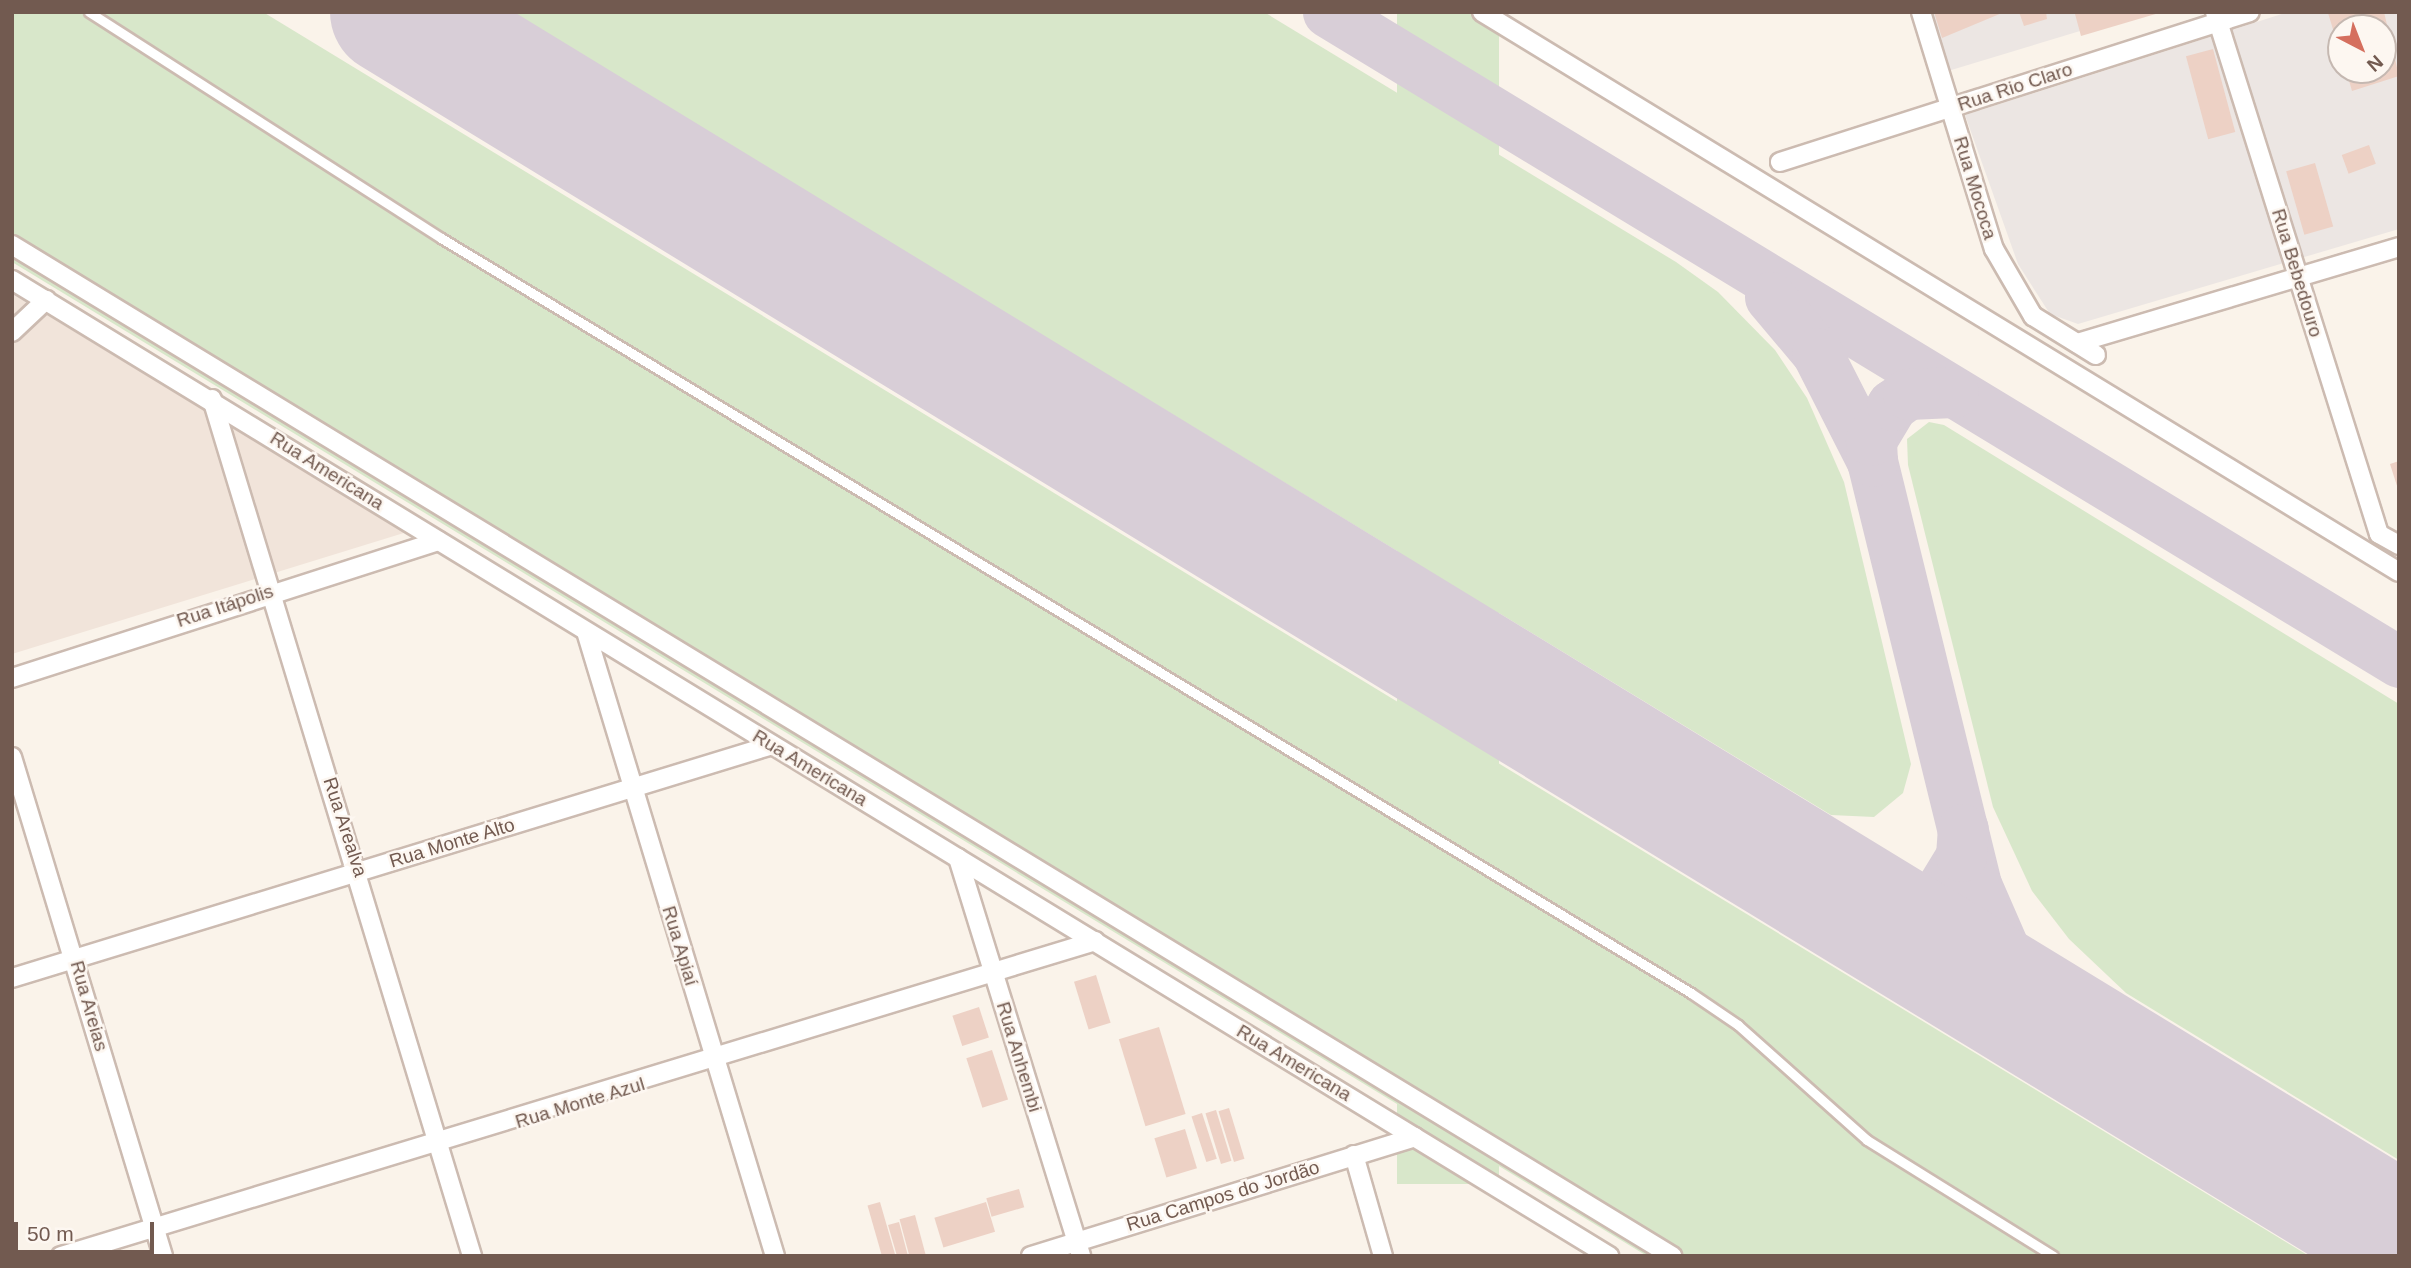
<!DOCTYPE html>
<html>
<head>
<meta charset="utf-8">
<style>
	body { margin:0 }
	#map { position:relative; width:2411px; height:1268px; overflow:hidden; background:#faf3ea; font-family:Arial,sans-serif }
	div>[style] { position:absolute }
	.residential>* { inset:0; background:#f1e4da }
	.industrial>* { inset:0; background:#ece6e3 }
	.green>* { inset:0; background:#d8e7ca; transform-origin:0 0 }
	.taxiway>* { height:51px; margin:-25.5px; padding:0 25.5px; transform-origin:25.5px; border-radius:25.5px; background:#d8ced7 }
	.runway>* { height:126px; margin:-63px; padding:0 63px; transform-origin:63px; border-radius:63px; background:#d8ced7 }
	.building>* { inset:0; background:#edd1c5; transform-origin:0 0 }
	.roads { filter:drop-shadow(2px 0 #ccbbb1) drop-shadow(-2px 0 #ccbbb1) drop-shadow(0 2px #ccbbb1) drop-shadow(0 -2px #ccbbb1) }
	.service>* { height:9px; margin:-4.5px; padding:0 4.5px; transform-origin:4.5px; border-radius:4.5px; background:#fff }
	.minor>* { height:18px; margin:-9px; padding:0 9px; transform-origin:9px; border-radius:9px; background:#fff }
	span { translate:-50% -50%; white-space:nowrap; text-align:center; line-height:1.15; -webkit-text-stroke:5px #fdf7f1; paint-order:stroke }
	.street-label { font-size:19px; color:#725a50 }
	.frame { position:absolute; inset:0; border:14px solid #725a50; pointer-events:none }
	.north { position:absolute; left:2327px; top:14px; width:70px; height:70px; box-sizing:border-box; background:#fdf7f1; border:2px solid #c5b8b1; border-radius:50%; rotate:138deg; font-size:19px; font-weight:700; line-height:28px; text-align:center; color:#725a50 }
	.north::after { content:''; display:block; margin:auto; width:24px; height:32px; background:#d56f5e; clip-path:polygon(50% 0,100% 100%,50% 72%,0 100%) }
	.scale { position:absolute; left:14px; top:1222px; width:140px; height:32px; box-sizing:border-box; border:4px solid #725a50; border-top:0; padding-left:9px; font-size:21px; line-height:24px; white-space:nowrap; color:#725a50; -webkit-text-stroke:5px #fdf7f1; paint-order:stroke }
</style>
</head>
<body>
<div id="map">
	<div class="residential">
		<i style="clip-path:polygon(12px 294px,407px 532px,12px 654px)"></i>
	</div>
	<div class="industrial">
		<i style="clip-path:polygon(1929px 12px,2143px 12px,1948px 71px)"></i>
		<i style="clip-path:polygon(evenodd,2288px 12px,2399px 12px,2399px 229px,2078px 324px,2050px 314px,2018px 264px,1965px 115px,2288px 12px,2341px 28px,2383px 28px,2383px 70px,2341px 70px,2341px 28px)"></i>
	</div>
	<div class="green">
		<i style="clip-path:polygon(12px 12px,263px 12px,2309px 1256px,1647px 1256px,12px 262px)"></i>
		<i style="clip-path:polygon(511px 12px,1264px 12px,1676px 262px,1718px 292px,1775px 350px,1807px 398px,1844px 482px,1911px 764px,1903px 793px,1874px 817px,1831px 815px)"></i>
		<i style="left:1397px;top:12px;width:102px;height:1172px"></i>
		<i style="clip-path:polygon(1929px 422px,1944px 425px,2399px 704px,2399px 1160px,2126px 993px,2069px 939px,2032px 891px,1993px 807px,1908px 465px,1907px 439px)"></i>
	</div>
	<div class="taxiway">
		<i style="left:1328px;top:12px;width:1253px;rotate:31.25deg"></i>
		<i style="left:1770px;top:297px;width:73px;rotate:50deg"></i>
		<i style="left:1817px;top:353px;width:121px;rotate:63deg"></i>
		<i style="left:1872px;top:461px;width:439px;rotate:76.2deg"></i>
		<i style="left:1977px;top:887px;width:87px;rotate:66.4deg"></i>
		<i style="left:2012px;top:967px;width:74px;rotate:54.4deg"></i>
		<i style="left:1872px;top:461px;width:21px;rotate:-93deg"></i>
		<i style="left:1871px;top:440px;width:41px;rotate:-59deg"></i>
		<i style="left:1892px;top:405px;width:19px;rotate:-35deg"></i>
		<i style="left:1908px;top:394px;width:45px;rotate:-2.5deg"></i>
		<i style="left:1862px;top:910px;width:50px"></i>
		<i style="left:1912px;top:910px;width:27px;rotate:-28deg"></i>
		<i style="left:1936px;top:897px;width:48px;rotate:-58.6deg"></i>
		<i style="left:1961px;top:856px;width:27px;rotate:-86deg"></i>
	</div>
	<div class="runway">
		<i style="left:393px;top:12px;width:2350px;rotate:31.39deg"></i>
	</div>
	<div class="building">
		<i style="clip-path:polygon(1934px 12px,2002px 12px,2002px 13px,1942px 38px)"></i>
		<i style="clip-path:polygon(2019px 12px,2046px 12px,2047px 19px,2024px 26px)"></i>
		<i style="clip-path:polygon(2081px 12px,2159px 12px,2159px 13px,2081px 36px,2075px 14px)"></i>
		<i style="clip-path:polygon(2384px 12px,2399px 76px,2352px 91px,2346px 70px,2383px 70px,2383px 28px,2341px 28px,2340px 52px,2328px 13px)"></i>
		<i style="left:2213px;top:49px;width:86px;height:28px;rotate:75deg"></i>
		<i style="left:2369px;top:145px;width:20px;height:29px;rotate:70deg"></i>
		<i style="left:2315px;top:163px;width:66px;height:30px;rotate:74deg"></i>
		<i style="clip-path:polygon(2399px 461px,2399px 489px,2398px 489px,2390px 464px)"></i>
		<i style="left:1096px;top:975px;width:50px;height:23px;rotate:73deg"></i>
		<i style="left:979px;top:1007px;width:32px;height:28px;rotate:72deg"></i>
		<i style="left:1159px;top:1027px;width:91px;height:42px;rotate:73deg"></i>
		<i style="left:992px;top:1050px;width:52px;height:27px;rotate:72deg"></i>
		<i style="left:1229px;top:1108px;width:53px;height:11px;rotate:73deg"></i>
		<i style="left:1216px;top:1110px;width:53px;height:11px;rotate:73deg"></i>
		<i style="left:1202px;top:1113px;width:48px;height:11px;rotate:72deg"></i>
		<i style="left:1185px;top:1129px;width:41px;height:32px;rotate:73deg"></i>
		<i style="left:1019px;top:1189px;width:19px;height:34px;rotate:74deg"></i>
		<i style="left:880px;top:1202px;width:56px;height:13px;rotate:74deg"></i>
		<i style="left:986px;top:1202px;width:31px;height:54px;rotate:73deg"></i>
		<i style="left:915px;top:1215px;width:42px;height:16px;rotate:75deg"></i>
		<i style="clip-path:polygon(899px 1222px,908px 1256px,897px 1256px,888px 1225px)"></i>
	</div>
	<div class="roads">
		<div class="service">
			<i style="left:89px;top:12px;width:418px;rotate:32.7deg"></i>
			<i style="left:441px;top:238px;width:1460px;rotate:31.13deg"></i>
			<i style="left:1691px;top:993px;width:57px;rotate:34.2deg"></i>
			<i style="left:1738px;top:1025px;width:173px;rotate:41.7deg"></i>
			<i style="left:1867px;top:1140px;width:219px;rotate:31.9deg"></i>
		</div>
		<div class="minor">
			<i style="left:1482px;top:12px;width:1074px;rotate:31.41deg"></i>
			<i style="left:1921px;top:12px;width:248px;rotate:72.9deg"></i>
			<i style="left:1994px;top:249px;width:78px;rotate:59.8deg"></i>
			<i style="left:2033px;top:316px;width:74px;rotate:31.8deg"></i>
			<i style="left:2215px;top:12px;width:547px;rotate:72.56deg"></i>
			<i style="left:2379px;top:534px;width:23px;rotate:29deg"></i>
			<i style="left:1780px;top:162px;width:493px;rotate:-17.7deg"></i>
			<i style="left:12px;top:245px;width:1944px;rotate:31.34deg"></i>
			<i style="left:12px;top:280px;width:1872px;rotate:31.43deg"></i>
			<i style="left:12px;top:332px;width:47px;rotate:-43.3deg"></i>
			<i style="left:2077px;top:343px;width:336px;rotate:-16.6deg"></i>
			<i style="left:212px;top:399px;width:896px;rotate:73.12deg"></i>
			<i style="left:587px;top:635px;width:649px;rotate:73.16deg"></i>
			<i style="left:12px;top:678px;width:448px;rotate:-17.8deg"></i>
			<i style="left:12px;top:757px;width:521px;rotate:73.16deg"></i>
			<i style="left:958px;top:858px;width:417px;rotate:72.8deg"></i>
			<i style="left:12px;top:978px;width:795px;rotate:-17.04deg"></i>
			<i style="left:1354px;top:1155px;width:105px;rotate:74deg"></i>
			<i style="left:61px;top:1256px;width:1081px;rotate:-16.94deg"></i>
			<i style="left:1031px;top:1256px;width:402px;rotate:-17.2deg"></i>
		</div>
	</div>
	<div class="street-label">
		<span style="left:2015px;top:87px;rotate:-18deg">Rua Rio Claro</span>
		<span style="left:1975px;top:188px;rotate:73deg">Rua Mococa</span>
		<span style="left:2297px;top:273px;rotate:73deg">Rua Bebedouro</span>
		<span style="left:327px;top:471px;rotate:32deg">Rua Americana</span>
		<span style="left:225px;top:606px;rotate:-18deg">Rua Itápolis</span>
		<span style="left:810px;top:768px;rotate:31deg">Rua Americana</span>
		<span style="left:345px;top:827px;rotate:72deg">Rua Arealva</span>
		<span style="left:452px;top:843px;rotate:-17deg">Rua Monte Alto</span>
		<span style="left:680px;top:946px;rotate:73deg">Rua Apiaí</span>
		<span style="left:89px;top:1006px;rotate:74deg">Rua Areias</span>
		<span style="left:1019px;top:1057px;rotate:73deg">Rua Anhembi</span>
		<span style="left:1294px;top:1063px;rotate:31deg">Rua Americana</span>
		<span style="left:580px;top:1103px;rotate:-17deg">Rua Monte Azul</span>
		<span style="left:1223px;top:1196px;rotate:-17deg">Rua Campos do Jordão</span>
	</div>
	<div class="frame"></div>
	<div class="north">N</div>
	<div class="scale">50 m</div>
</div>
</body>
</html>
